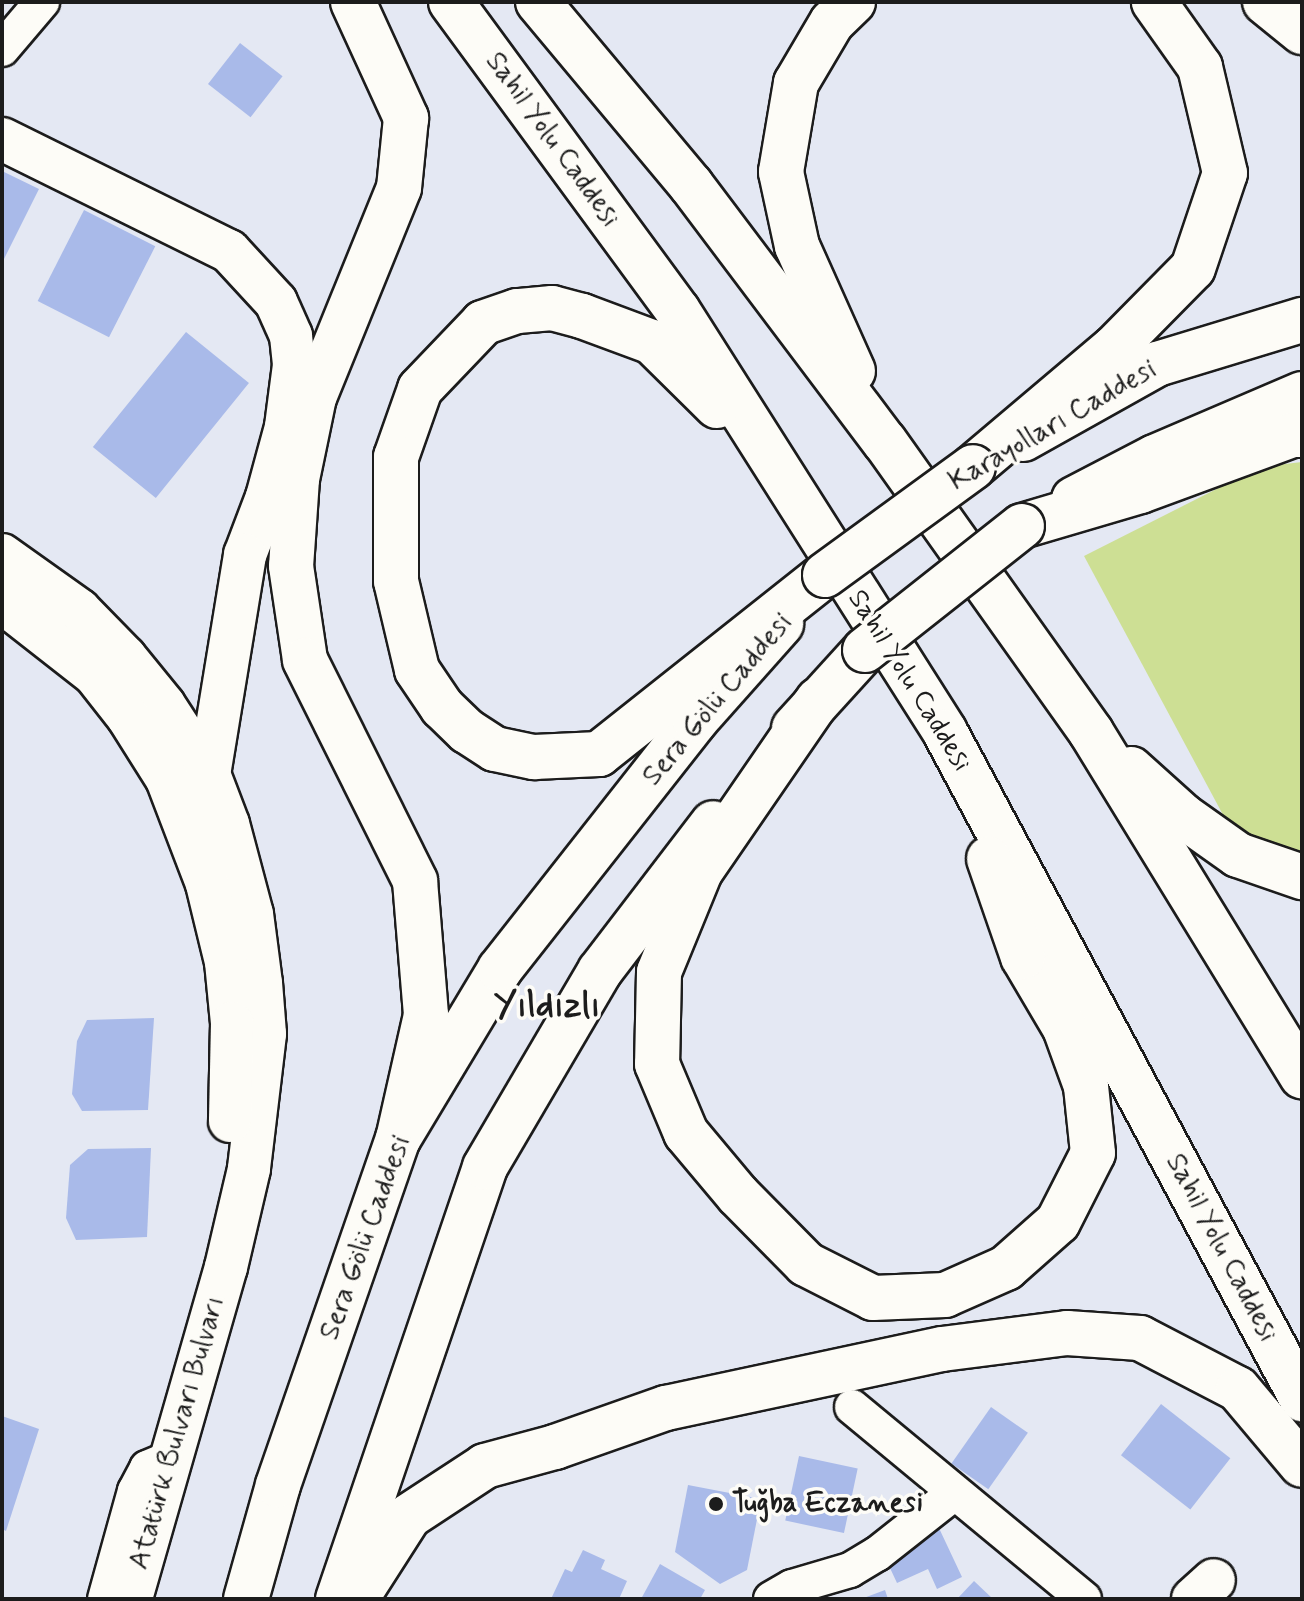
<!DOCTYPE html>
<html>
<head>
<meta charset="utf-8">
<style>
	body { margin:0 }
	#map { position:relative; width:1304px; height:1601px; overflow:hidden; background:#e4e8f3; font-family:Mynerve,sans-serif }
	div>[style] { position:absolute }
	.green>* { inset:0; background:#cddf94 }
	.building>* { inset:0; background:#a9bae9; transform-origin:0 0 }
	.roads { filter:drop-shadow(2px 0 #1c1c1c) drop-shadow(-2px 0 #1c1c1c) drop-shadow(0 2px #1c1c1c) drop-shadow(0 -2px #1c1c1c) }
	.minor>* { height:34px; margin:-17px; padding:0 17px; transform-origin:17px; border-radius:17px; background:#fdfcf7 }
	.tertiary>* { height:42px; margin:-21px; padding:0 21px; transform-origin:21px; border-radius:21px; background:#fdfcf7 }
	.primary>* { height:44px; margin:-22px; padding:0 22px; transform-origin:22px; border-radius:22px; background:#fdfcf7 }
	.trunk>* { height:44px; margin:-22px; padding:0 22px; transform-origin:22px; border-radius:22px; background:#fdfcf7 }
	.bridges { filter:drop-shadow(2px 0 #1c1c1c) drop-shadow(-2px 0 #1c1c1c) drop-shadow(0 2px #1c1c1c) drop-shadow(0 -2px #1c1c1c) }
	.primary-bridge>* { height:44px; margin:-22px; padding:0 22px; transform-origin:22px; border-radius:22px; background:#fdfcf7 }
	.dots>* { width:22px; height:22px; translate:-50% -50%; box-sizing:border-box; border:4px solid #fdfcf7; border-radius:50% }
	span { translate:-50% -50%; white-space:nowrap; text-align:center; line-height:1.15; -webkit-text-stroke:7px #fdfcf7; paint-order:stroke }
	.street-label { font-size:28px; color:#1c1c1c }
	.poi-label { font-size:28px; color:#1c1c1c; font-weight:700 }
	.left { translate:0 -50%; text-align:left }
	.district-label { font-size:36px; color:#1c1c1c; font-weight:700 }
	.frame { position:absolute; inset:0; border:4px solid #1c1c1c; pointer-events:none }
</style>
</head>
<body>
<div id="map">
	<div class="green">
		<i style="clip-path:polygon(1302px 462px,1302px 855px,1229px 826px,1084px 556px,1260px 467px)"></i>
	</div>
	<div class="building">
		<i style="left:240px;top:43px;width:54px;height:52px;rotate:38deg"></i>
		<i style="clip-path:polygon(2px 171px,39px 189px,2px 263px)"></i>
		<i style="left:84px;top:210px;width:80px;height:102px;rotate:27deg"></i>
		<i style="left:186px;top:332px;width:81px;height:148px;rotate:39deg"></i>
		<i style="clip-path:polygon(154px 1018px,148px 1110px,82px 1111px,72px 1094px,77px 1041px,87px 1020px)"></i>
		<i style="clip-path:polygon(151px 1148px,147px 1237px,76px 1240px,66px 1218px,70px 1165px,88px 1149px)"></i>
		<i style="left:1161px;top:1404px;width:88px;height:65px;rotate:38deg"></i>
		<i style="left:991px;top:1407px;width:45px;height:69px;rotate:35deg"></i>
		<i style="clip-path:polygon(2px 1416px,39px 1429px,6px 1531px,2px 1529px)"></i>
		<i style="left:799px;top:1456px;width:60px;height:66px;rotate:12deg"></i>
		<i style="clip-path:polygon(688px 1485px,761px 1499px,747px 1570px,720px 1584px,675px 1552px)"></i>
		<i style="clip-path:polygon(938px 1526px,962px 1577px,937px 1589px,928px 1569px,897px 1583px,883px 1553px)"></i>
		<i style="clip-path:polygon(583px 1550px,605px 1560px,601px 1569px,627px 1581px,619px 1599px,551px 1599px,565px 1569px,572px 1572px)"></i>
		<i style="clip-path:polygon(660px 1564px,705px 1590px,700px 1599px,641px 1599px)"></i>
		<i style="clip-path:polygon(974px 1581px,993px 1599px,957px 1599px)"></i>
		<i style="clip-path:polygon(885px 1590px,888px 1599px,861px 1599px)"></i>
	</div>
	<div class="roads">
		<div class="minor">
			<i style="left:2px;top:49px;width:62px;rotate:-49.6deg"></i>
			<i style="left:852px;top:1407px;width:301px;rotate:39.6deg"></i>
			<i style="left:105px;top:1599px;width:112px;rotate:-74.5deg"></i>
			<i style="left:135px;top:1491px;width:26px;rotate:-62deg"></i>
			<i style="left:147px;top:1468px;width:26px;rotate:-23deg"></i>
			<i style="left:771px;top:1599px;width:24px;rotate:-30deg"></i>
			<i style="left:792px;top:1587px;width:60px;rotate:-16.3deg"></i>
			<i style="left:850px;top:1570px;width:31px;rotate:-31deg"></i>
			<i style="left:877px;top:1554px;width:97px;rotate:-38.3deg"></i>
		</div>
		<div class="tertiary">
			<i style="left:2px;top:139px;width:253px;rotate:26.3deg"></i>
			<i style="left:229px;top:251px;width:69px;rotate:47.3deg"></i>
			<i style="left:276px;top:302px;width:37px;rotate:66deg"></i>
			<i style="left:291px;top:336px;width:29px;rotate:84deg"></i>
			<i style="left:294px;top:365px;width:63px;rotate:97.4deg"></i>
			<i style="left:286px;top:427px;width:73px;rotate:105.2deg"></i>
			<i style="left:267px;top:497px;width:62px;rotate:110.8deg"></i>
			<i style="left:245px;top:555px;width:222px;rotate:99.3deg"></i>
			<i style="left:2px;top:555px;width:95px;rotate:35.5deg"></i>
			<i style="left:79px;top:610px;width:66px;rotate:45.6deg"></i>
			<i style="left:125px;top:657px;width:62px;rotate:50.9deg"></i>
			<i style="left:164px;top:705px;width:82px;rotate:56.9deg"></i>
			<i style="left:209px;top:774px;width:53px;rotate:69.2deg"></i>
			<i style="left:228px;top:824px;width:93px;rotate:75.1deg"></i>
			<i style="left:252px;top:914px;width:70px;rotate:82.6deg"></i>
			<i style="left:261px;top:983px;width:51px;rotate:85.5deg"></i>
			<i style="left:265px;top:1034px;width:136px;rotate:96.8deg"></i>
			<i style="left:249px;top:1169px;width:101px;rotate:103.2deg"></i>
			<i style="left:226px;top:1267px;width:345px;rotate:106deg"></i>
			<i style="left:2px;top:602px;width:118px;rotate:38.1deg"></i>
			<i style="left:95px;top:675px;width:53px;rotate:51.8deg"></i>
			<i style="left:128px;top:717px;width:73px;rotate:57.8deg"></i>
			<i style="left:167px;top:779px;width:112px;rotate:69.1deg"></i>
			<i style="left:207px;top:884px;width:80px;rotate:76.3deg"></i>
			<i style="left:226px;top:962px;width:61px;rotate:84.4deg"></i>
			<i style="left:232px;top:1023px;width:98px;rotate:91.2deg"></i>
			<i style="left:1193px;top:1599px;width:28px;rotate:-42deg"></i>
		</div>
		<div class="primary">
			<i style="left:1023px;top:439px;width:154px;rotate:-29.2deg"></i>
			<i style="left:1157px;top:364px;width:152px;rotate:-16.9deg"></i>
			<i style="left:1074px;top:499px;width:91px;rotate:-27.4deg"></i>
			<i style="left:1155px;top:457px;width:160px;rotate:-23.2deg"></i>
			<i style="left:794px;top:728px;width:105px;rotate:-47.7deg"></i>
			<i style="left:246px;top:1599px;width:118px;rotate:-74.3deg"></i>
			<i style="left:278px;top:1485px;width:366px;rotate:-70.9deg"></i>
			<i style="left:398px;top:1139px;width:198px;rotate:-59deg"></i>
			<i style="left:500px;top:969px;width:315px;rotate:-51.8deg"></i>
			<i style="left:695px;top:721px;width:130px;rotate:-48.4deg"></i>
			<i style="left:338px;top:1599px;width:456px;rotate:-71.2deg"></i>
			<i style="left:485px;top:1167px;width:227px;rotate:-59.6deg"></i>
			<i style="left:600px;top:971px;width:186px;rotate:-52.6deg"></i>
		</div>
		<div class="trunk">
			<i style="left:353px;top:2px;width:128px;rotate:65.4deg"></i>
			<i style="left:406px;top:118px;width:70px;rotate:95.7deg"></i>
			<i style="left:399px;top:188px;width:226px;rotate:112.1deg"></i>
			<i style="left:314px;top:397px;width:84px;rotate:101.7deg"></i>
			<i style="left:297px;top:479px;width:87px;rotate:93.9deg"></i>
			<i style="left:291px;top:566px;width:95px;rotate:81.5deg"></i>
			<i style="left:305px;top:660px;width:247px;rotate:63.5deg"></i>
			<i style="left:415px;top:881px;width:134px;rotate:85.3deg"></i>
			<i style="left:426px;top:1015px;width:127px;rotate:102.7deg"></i>
			<i style="left:451px;top:2px;width:383px;rotate:53.7deg"></i>
			<i style="left:678px;top:311px;width:499px;rotate:57.6deg"></i>
			<i style="left:945px;top:732px;width:757px;rotate:61.84deg"></i>
			<i style="left:538px;top:2px;width:239px;rotate:50.1deg"></i>
			<i style="left:691px;top:185px;width:322px;rotate:53deg"></i>
			<i style="left:885px;top:442px;width:356px;rotate:54.6deg"></i>
			<i style="left:1091px;top:732px;width:404px;rotate:58.5deg"></i>
			<i style="left:853px;top:2px;width:29px;rotate:136deg"></i>
			<i style="left:832px;top:22px;width:71px;rotate:120.5deg"></i>
			<i style="left:796px;top:83px;width:90px;rotate:99.6deg"></i>
			<i style="left:781px;top:172px;width:76px;rotate:77.8deg"></i>
			<i style="left:797px;top:246px;width:137px;rotate:65.9deg"></i>
			<i style="left:1265px;top:2px;width:48px;rotate:39deg"></i>
			<i style="left:717px;top:406px;width:91px;rotate:-135.4deg"></i>
			<i style="left:652px;top:342px;width:75px;rotate:-159.6deg"></i>
			<i style="left:582px;top:316px;width:31px;rotate:-165deg"></i>
			<i style="left:552px;top:308px;width:35px;rotate:175deg"></i>
			<i style="left:517px;top:311px;width:36px;rotate:161deg"></i>
			<i style="left:483px;top:323px;width:91px;rotate:133.7deg"></i>
			<i style="left:420px;top:389px;width:72px;rotate:109.4deg"></i>
			<i style="left:396px;top:457px;width:124px;rotate:90deg"></i>
			<i style="left:396px;top:581px;width:91px;rotate:76.7deg"></i>
			<i style="left:417px;top:670px;width:45px;rotate:56deg"></i>
			<i style="left:442px;top:707px;width:35px;rotate:44deg"></i>
			<i style="left:467px;top:731px;width:33px;rotate:33deg"></i>
			<i style="left:495px;top:749px;width:40px;rotate:12deg"></i>
			<i style="left:534px;top:757px;width:65px;rotate:-2.6deg"></i>
			<i style="left:599px;top:754px;width:288px;rotate:-38.4deg"></i>
			<i style="left:973px;top:467px;width:185px;rotate:-40.2deg"></i>
			<i style="left:1114px;top:348px;width:112px;rotate:-45.4deg"></i>
			<i style="left:1193px;top:268px;width:100px;rotate:-71.4deg"></i>
			<i style="left:1225px;top:173px;width:109px;rotate:-103.3deg"></i>
			<i style="left:1200px;top:67px;width:80px;rotate:-125.3deg"></i>
			<i style="left:1022px;top:526px;width:123px;rotate:-16.5deg"></i>
			<i style="left:1140px;top:491px;width:162px;rotate:-20.2deg"></i>
			<i style="left:1292px;top:435px;width:10px"></i>
			<i style="left:818px;top:700px;width:209px;rotate:124.5deg"></i>
			<i style="left:700px;top:872px;width:108px;rotate:112.3deg"></i>
			<i style="left:659px;top:972px;width:92px;rotate:91.2deg"></i>
			<i style="left:657px;top:1064px;width:75px;rotate:67.2deg"></i>
			<i style="left:686px;top:1133px;width:81px;rotate:50deg"></i>
			<i style="left:738px;top:1195px;width:97px;rotate:45.4deg"></i>
			<i style="left:806px;top:1264px;width:75px;rotate:26.9deg"></i>
			<i style="left:873px;top:1298px;width:72px;rotate:-2.4deg"></i>
			<i style="left:945px;top:1295px;width:67px;rotate:-23.9deg"></i>
			<i style="left:1006px;top:1268px;width:69px;rotate:-41.5deg"></i>
			<i style="left:1058px;top:1222px;width:77px;rotate:-63.1deg"></i>
			<i style="left:1093px;top:1153px;width:67px;rotate:-96deg"></i>
			<i style="left:1086px;top:1086px;width:62px;rotate:-109.9deg"></i>
			<i style="left:1065px;top:1028px;width:82px;rotate:-120.6deg"></i>
			<i style="left:1023px;top:957px;width:104px;rotate:-109.1deg"></i>
			<i style="left:1131px;top:769px;width:70px;rotate:42.1deg"></i>
			<i style="left:1183px;top:816px;width:67px;rotate:35.3deg"></i>
			<i style="left:1238px;top:855px;width:68px;rotate:19deg"></i>
			<i style="left:356px;top:1599px;width:98px;rotate:-57.4deg"></i>
			<i style="left:409px;top:1516px;width:91px;rotate:-33.3deg"></i>
			<i style="left:485px;top:1466px;width:73px;rotate:-15.2deg"></i>
			<i style="left:555px;top:1447px;width:118px;rotate:-19.4deg"></i>
			<i style="left:666px;top:1408px;width:282px;rotate:-12.1deg"></i>
			<i style="left:942px;top:1349px;width:126px;rotate:-7.3deg"></i>
			<i style="left:1067px;top:1333px;width:73px;rotate:3.9deg"></i>
			<i style="left:1140px;top:1338px;width:110px;rotate:27.5deg"></i>
			<i style="left:1238px;top:1389px;width:99px;rotate:49.9deg"></i>
		</div>
	</div>
	<div class="bridges">
		<div class="primary-bridge">
			<i style="left:825px;top:575px;width:183px;rotate:-36.1deg"></i>
			<i style="left:865px;top:650px;width:200px;rotate:-38.3deg"></i>
		</div>
	</div>
	<div class="dots">
		<i style="left:716px;top:1504px;background:#1c1c1c"></i>
	</div>
	<div class="street-label">
		<span style="left:552px;top:140px;rotate:54deg">Sahil Yolu Caddesi</span>
		<span style="left:1053px;top:426px;rotate:-30deg">Karayolları Caddesi</span>
		<span style="left:909px;top:681px;rotate:58deg">Sahil Yolu Caddesi</span>
		<span style="left:718px;top:700px;rotate:-50deg">Sera Gölü Caddesi</span>
		<span style="left:366px;top:1238px;rotate:-70deg">Sera Gölü Caddesi</span>
		<span style="left:1221px;top:1248px;rotate:62deg">Sahil Yolu Caddesi</span>
		<span style="left:178px;top:1433px;rotate:-74deg">Atatürk Bulvarı Bulvarı</span>
	</div>
	<div class="poi-label">
		<span class="left" style="left:732px;top:1504px">Tuğba Eczanesi</span>
	</div>
	<div class="district-label">
		<span style="left:547px;top:1007px">Yıldızlı</span>
	</div>
	<div class="frame"></div>
</div>
</body>
</html>
